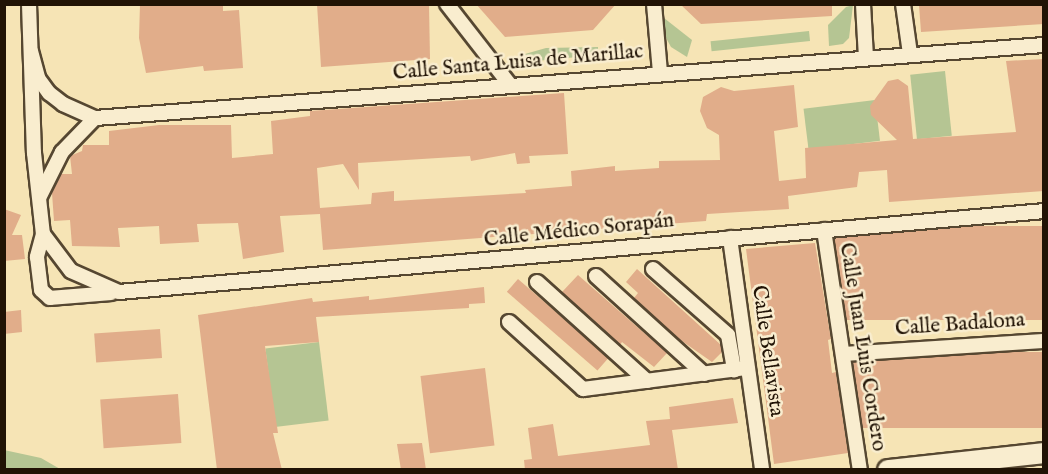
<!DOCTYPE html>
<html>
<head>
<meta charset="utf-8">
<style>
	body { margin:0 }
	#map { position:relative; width:1048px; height:474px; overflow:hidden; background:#f6e4b5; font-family:"IM FELL English",serif }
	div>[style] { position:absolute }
	.green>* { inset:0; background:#b5c593; transform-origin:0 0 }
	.building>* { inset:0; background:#e1ad8a; transform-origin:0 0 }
	.roads { filter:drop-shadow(2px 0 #564731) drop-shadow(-2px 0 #564731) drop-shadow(0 2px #564731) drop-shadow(0 -2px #564731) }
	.street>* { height:14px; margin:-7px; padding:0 7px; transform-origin:7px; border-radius:7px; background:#f9edcf }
	.secondary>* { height:20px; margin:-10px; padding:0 10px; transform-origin:10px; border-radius:10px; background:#f9edcf }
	span { translate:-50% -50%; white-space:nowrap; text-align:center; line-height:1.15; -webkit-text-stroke:5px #f9edcf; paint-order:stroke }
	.street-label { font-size:21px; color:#211305 }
	.frame { position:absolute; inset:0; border:6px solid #211305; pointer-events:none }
</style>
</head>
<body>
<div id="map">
	<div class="green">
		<i style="clip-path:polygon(853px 5px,849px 38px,843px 44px,829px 46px,828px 25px,846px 7px)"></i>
		<i style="clip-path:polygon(664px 18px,692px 40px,687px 57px,671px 47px,665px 36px)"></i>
		<i style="left:809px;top:31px;width:10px;height:99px;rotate:84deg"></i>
		<i style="clip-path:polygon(598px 47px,598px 55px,526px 62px,525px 54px,546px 48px)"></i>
		<i style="left:945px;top:71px;width:65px;height:35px;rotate:84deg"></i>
		<i style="left:875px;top:100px;width:41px;height:72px;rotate:83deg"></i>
		<i style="left:319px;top:342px;width:79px;height:54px;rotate:83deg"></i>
		<i style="clip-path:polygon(4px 450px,41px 458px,60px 469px,5px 469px)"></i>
	</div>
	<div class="building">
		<i style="clip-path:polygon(140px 4px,223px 4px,223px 11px,239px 10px,243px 68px,204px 71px,203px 66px,146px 73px,139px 38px)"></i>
		<i style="clip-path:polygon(317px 4px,429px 4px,430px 59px,321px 67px)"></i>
		<i style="clip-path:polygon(476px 4px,616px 4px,593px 30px,505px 37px)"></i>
		<i style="clip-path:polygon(680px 4px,832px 4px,832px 16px,701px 24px)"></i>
		<i style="clip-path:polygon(1044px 4px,1044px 24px,921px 32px,919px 5px)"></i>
		<i style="clip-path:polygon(1044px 59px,1044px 191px,889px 202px,887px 170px,859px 172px,857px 187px,788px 196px,789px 209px,707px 214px,706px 221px,323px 250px,320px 214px,280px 216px,284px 252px,243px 259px,238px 223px,197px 224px,199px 242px,160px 244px,159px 226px,118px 228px,120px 247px,72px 246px,70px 220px,54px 221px,52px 193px,61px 174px,72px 174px,70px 156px,82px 151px,83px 145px,109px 145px,109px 131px,159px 125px,231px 125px,232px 158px,273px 154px,271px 121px,310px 116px,310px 111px,564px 93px,568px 154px,529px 156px,530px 163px,517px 164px,515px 153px,471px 161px,470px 156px,358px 163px,359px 190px,343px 164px,317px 168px,320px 208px,371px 204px,372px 193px,394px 191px,394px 201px,526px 193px,525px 190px,572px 186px,571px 171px,615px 166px,615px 171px,659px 168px,659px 161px,720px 160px,719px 135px,707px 128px,700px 111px,703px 97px,721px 87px,734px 91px,794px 85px,798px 127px,774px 131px,779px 181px,806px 178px,805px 148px,897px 140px,871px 115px,870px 106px,888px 81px,898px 79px,908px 86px,913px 139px,1016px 132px,1006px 61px)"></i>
		<i style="clip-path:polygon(4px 209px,21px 215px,12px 235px,22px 235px,25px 259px,4px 261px)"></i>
		<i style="left:1044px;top:226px;width:94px;height:210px;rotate:90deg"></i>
		<i style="clip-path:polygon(815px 243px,831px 339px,828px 340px,832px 373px,836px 372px,848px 453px,774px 464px,746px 249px)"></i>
		<i style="clip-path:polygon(637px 269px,721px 345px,722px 352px,712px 362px,679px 339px,634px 298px,638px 293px,626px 282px)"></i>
		<i style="clip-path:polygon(578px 275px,667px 353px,654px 367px,622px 342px,620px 345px,562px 292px)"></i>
		<i style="left:518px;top:279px;width:120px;height:17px;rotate:41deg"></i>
		<i style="clip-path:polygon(484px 287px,485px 303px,469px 304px,469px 308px,316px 317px,319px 342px,265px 346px,278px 433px,273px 433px,282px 470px,217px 470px,198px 315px,312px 298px,313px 302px,369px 296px,369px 300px)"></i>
		<i style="clip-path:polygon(21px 310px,22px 332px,4px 334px,4px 312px)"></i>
		<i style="left:160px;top:329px;width:29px;height:66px;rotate:86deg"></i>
		<i style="left:1044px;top:352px;width:76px;height:191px;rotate:90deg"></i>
		<i style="left:485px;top:368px;width:78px;height:65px;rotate:83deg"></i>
		<i style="left:178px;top:394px;width:49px;height:78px;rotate:86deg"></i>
		<i style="clip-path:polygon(733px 398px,738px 423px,672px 430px,678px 470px,525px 470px,524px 460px,532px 459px,528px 428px,553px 424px,558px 456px,650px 445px,646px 421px,670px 419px,669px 407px)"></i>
		<i style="clip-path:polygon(422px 443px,426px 470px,401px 470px,397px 444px)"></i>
	</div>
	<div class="roads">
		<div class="street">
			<i style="left:29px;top:4px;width:149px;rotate:88.1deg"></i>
			<i style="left:34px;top:153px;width:81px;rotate:83.7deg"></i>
			<i style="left:43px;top:234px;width:24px;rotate:105deg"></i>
			<i style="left:37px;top:257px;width:33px;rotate:83deg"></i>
			<i style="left:41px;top:290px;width:12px;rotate:42deg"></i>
			<i style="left:50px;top:298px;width:61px;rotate:-4.7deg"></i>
			<i style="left:447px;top:4px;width:103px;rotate:52.1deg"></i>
			<i style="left:654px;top:4px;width:69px;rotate:85deg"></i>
			<i style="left:863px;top:4px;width:53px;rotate:86.8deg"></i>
			<i style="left:903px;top:4px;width:50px;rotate:82deg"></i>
			<i style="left:31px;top:51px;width:28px;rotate:75deg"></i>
			<i style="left:38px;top:78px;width:19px;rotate:54deg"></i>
			<i style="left:49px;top:93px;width:18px;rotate:38deg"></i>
			<i style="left:63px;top:104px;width:35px;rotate:24deg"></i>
			<i style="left:95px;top:118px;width:952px;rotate:-4.4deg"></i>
			<i style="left:40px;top:196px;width:49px;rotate:-63.4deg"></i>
			<i style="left:62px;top:152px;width:47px;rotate:-45.9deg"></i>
			<i style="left:824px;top:230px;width:243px;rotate:81.5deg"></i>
			<i style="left:43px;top:234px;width:46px;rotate:52.9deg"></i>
			<i style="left:71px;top:271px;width:52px;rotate:23.6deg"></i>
			<i style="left:119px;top:292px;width:929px;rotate:-5deg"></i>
			<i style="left:730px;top:238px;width:234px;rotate:82.1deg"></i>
			<i style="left:653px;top:269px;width:100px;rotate:41.3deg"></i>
			<i style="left:728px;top:335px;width:36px;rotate:80deg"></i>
			<i style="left:596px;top:276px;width:146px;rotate:42.2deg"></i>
			<i style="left:537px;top:282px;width:148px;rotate:42deg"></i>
			<i style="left:509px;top:322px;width:100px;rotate:42.2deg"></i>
			<i style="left:583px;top:389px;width:166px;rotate:-7.3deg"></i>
			<i style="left:843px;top:354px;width:201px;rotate:-3.7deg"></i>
		</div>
		<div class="secondary">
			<i style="left:888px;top:470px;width:157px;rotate:-6.2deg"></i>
		</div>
	</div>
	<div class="street-label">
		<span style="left:518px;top:63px;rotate:-5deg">Calle Santa Luisa de Marillac</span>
		<span style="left:579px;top:231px;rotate:-6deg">Calle Médico Sorapán</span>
		<span style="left:960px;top:325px;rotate:-4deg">Calle Badalona</span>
		<span style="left:862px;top:347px;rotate:81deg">Calle Juan Luis Cordero</span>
		<span style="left:767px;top:351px;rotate:82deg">Calle Bellavista</span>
	</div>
	<div class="frame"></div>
</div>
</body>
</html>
